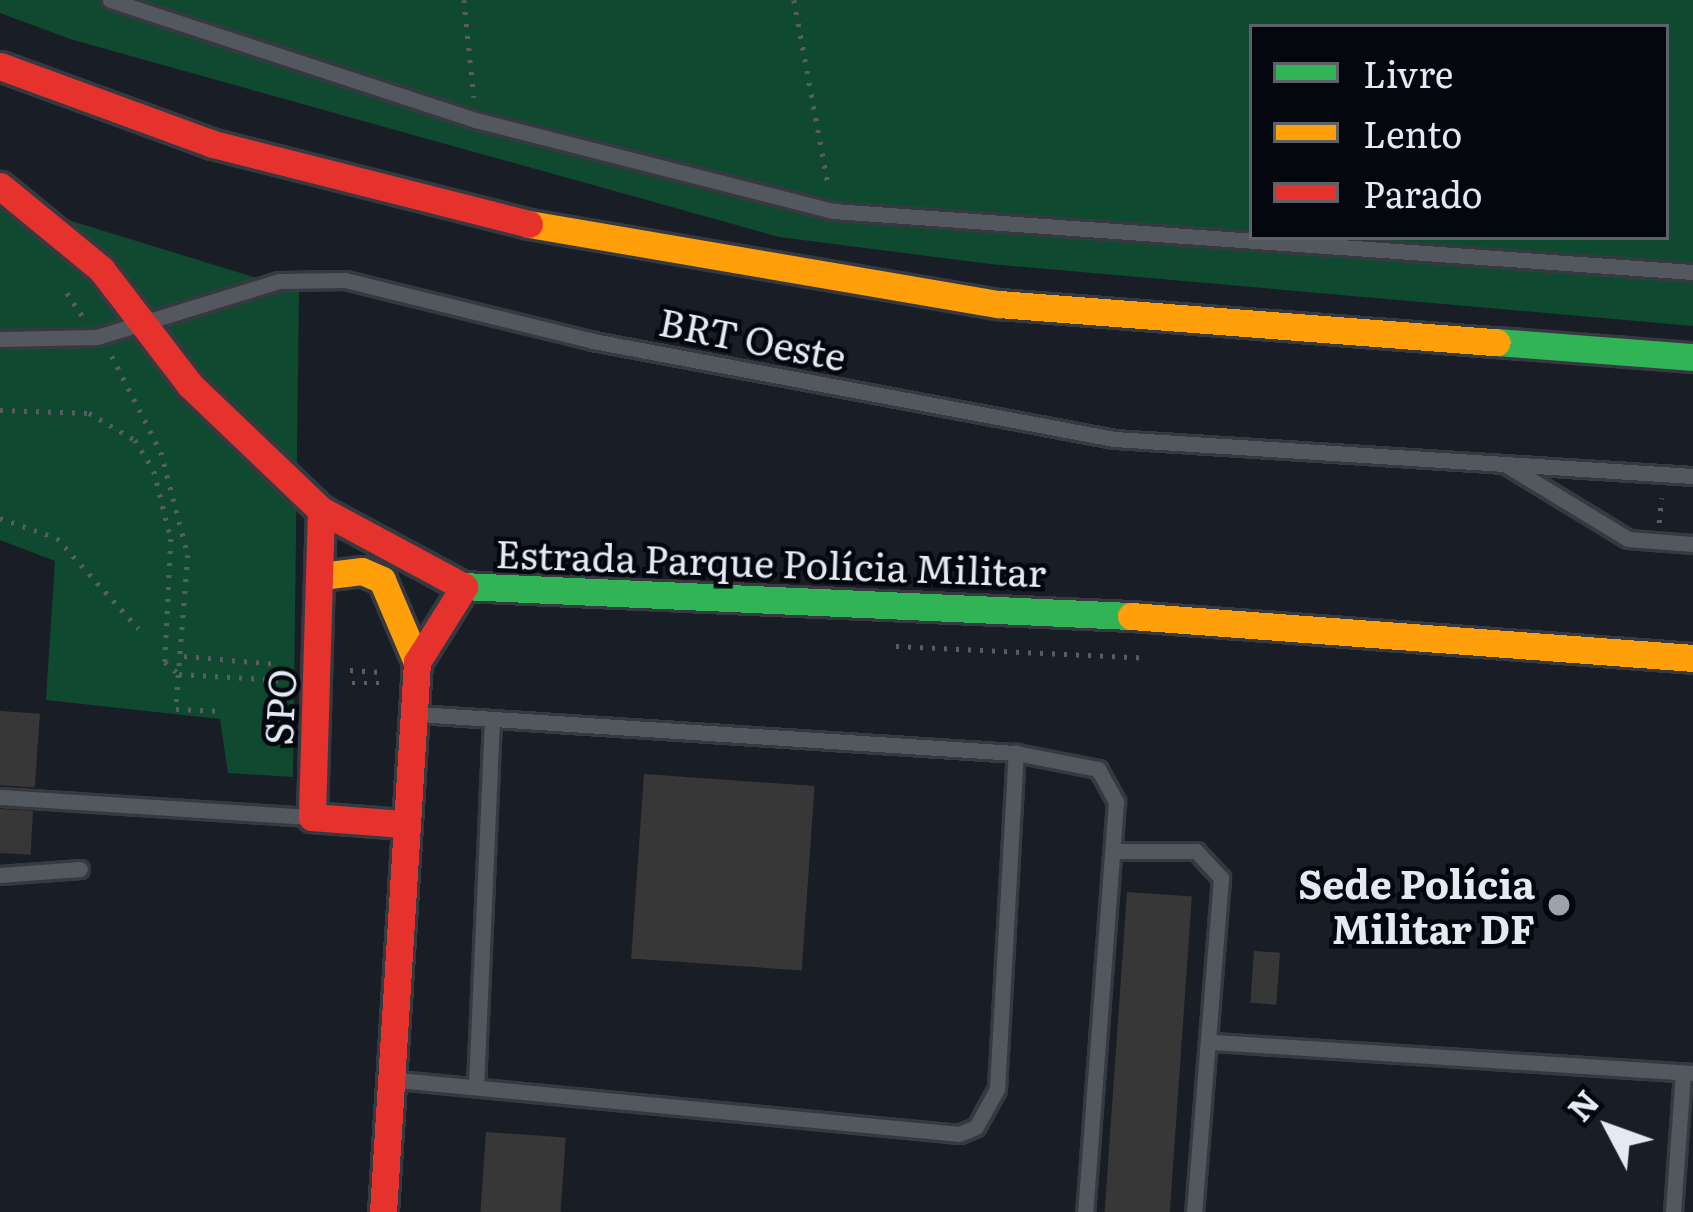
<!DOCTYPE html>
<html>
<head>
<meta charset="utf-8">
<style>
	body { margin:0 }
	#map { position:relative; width:1693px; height:1212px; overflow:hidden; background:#191e26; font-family:Literata,serif }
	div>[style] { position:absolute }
	.green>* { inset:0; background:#0f4930 }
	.building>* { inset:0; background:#373738; transform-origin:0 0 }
	.path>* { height:4.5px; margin-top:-2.25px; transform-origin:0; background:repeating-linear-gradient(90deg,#595d62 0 3px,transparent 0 12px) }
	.roads { filter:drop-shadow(3px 0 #363940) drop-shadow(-3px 0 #363940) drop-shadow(0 3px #363940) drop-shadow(0 -3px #363940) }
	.lane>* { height:15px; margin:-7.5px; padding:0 7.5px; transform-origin:7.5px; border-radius:7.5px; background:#53575e }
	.fast>* { height:27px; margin:-13.5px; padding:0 13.5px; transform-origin:13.5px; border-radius:13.5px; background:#30b455 }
	.slow>* { height:27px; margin:-13.5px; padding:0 13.5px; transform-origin:13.5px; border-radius:13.5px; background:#ff9f0a }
	.jam>* { height:27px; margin:-13.5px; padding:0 13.5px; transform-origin:13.5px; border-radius:13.5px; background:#e5322d }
	.dots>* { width:33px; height:33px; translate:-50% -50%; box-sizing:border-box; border:6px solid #04070d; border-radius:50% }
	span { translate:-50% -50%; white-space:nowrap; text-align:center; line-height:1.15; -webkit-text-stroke:9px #04070d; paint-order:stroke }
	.street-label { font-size:39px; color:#e3eaf4 }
	.poi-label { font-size:39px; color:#e3eaf4; font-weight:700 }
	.right { translate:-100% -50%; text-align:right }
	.legend { position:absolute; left:1249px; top:24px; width:420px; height:216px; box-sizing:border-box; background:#04070d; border:3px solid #5d6269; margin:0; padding:15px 21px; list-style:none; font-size:36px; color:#e3eaf4 }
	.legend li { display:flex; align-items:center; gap:24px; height:60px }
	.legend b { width:60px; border:3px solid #5d6269 }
	.north { position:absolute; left:1549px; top:1068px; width:120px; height:120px; -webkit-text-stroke:9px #04070d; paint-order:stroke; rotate:311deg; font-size:33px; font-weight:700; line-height:48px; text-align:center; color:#e3eaf4 }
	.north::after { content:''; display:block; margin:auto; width:42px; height:54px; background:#e3eaf4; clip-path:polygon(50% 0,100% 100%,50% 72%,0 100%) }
</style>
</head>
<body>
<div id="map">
	<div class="green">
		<i style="clip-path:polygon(evenodd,0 0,1693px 0,1693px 326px,990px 264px,779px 237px,70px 39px,0 13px,0 0,1252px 27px,1666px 27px,1666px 237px,1252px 237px,1252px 27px)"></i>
		<i style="clip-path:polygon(0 199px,299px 291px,293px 777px,228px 773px,220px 719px,46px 700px,55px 561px,0 540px)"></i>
	</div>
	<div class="building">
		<i style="left:0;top:711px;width:40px;height:74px;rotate:4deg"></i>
		<i style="left:644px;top:774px;width:171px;height:185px;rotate:4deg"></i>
		<i style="left:0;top:809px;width:33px;height:44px;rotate:3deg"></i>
		<i style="left:1127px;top:892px;width:65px;height:321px;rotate:4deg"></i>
		<i style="left:1254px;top:951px;width:26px;height:52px;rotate:4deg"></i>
		<i style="left:486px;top:1132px;width:80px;height:80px;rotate:4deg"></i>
	</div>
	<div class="path">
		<i style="left:464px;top:0;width:98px;rotate:84.1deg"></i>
		<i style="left:794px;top:0;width:192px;rotate:79.5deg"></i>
		<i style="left:67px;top:293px;width:30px;rotate:56deg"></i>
		<i style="left:112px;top:356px;width:108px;rotate:63deg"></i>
		<i style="left:161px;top:452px;width:106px;rotate:75.3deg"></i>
		<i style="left:188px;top:555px;width:154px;rotate:94.5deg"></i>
		<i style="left:176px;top:709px;width:47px;rotate:2.4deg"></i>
		<i style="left:0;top:410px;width:89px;rotate:1.9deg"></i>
		<i style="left:89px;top:413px;width:53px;rotate:30.4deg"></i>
		<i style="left:135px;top:440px;width:36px;rotate:58deg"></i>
		<i style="left:154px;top:471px;width:70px;rotate:76deg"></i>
		<i style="left:171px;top:539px;width:123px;rotate:92.8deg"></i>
		<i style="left:165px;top:662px;width:18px;rotate:41deg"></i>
		<i style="left:179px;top:674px;width:101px;rotate:3.4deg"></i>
		<i style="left:0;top:518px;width:60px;rotate:19.3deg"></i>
		<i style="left:57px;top:538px;width:122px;rotate:48deg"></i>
		<i style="left:1659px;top:523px;width:25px;rotate:-85deg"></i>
		<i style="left:896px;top:646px;width:252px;rotate:2.7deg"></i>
		<i style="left:184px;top:656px;width:94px;rotate:4.9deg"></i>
		<i style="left:350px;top:670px;width:30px;rotate:4deg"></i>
		<i style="left:352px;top:683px;width:30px"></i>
	</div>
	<div class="roads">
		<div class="lane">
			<i style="left:110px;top:0;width:385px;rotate:18.2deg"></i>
			<i style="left:476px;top:120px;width:368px;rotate:14.3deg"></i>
			<i style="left:833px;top:211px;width:862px;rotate:4.06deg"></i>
			<i style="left:0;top:339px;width:97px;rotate:-1.2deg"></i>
			<i style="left:97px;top:337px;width:190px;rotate:-17.1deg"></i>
			<i style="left:279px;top:281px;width:66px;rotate:-0.9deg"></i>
			<i style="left:345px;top:280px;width:255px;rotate:13.8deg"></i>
			<i style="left:593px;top:341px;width:530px;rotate:10.65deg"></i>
			<i style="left:1114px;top:439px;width:580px;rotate:3.66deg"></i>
			<i style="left:1508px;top:466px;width:140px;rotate:31.3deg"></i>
			<i style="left:1628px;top:539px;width:65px;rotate:4.4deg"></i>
			<i style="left:417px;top:714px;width:600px;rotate:3.73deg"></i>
			<i style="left:1016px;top:753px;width:84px;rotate:11deg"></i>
			<i style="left:1098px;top:769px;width:38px;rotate:61deg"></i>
			<i style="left:1116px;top:802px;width:411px;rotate:94.3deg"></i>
			<i style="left:0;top:797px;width:310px;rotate:3.7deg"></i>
			<i style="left:1114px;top:851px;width:82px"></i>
			<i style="left:1196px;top:851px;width:37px;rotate:47deg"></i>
			<i style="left:1221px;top:878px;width:335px;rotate:94.6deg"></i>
			<i style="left:0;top:875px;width:80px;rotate:-4.3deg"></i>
			<i style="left:1213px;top:1042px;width:481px;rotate:3.7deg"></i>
			<i style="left:398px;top:1080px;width:564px;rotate:5.5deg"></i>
			<i style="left:959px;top:1134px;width:18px;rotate:-22deg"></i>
			<i style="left:976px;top:1127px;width:43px;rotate:-61.1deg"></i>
			<i style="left:997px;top:1089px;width:337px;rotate:-86.8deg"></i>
			<i style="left:476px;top:1086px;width:364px;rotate:-87.5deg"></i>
			<i style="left:1673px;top:1212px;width:139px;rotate:-85.9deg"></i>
		</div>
		<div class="fast">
			<i style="left:1497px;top:342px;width:197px;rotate:4.4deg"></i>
			<i style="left:462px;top:586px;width:670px;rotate:2.57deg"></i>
		</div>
		<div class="slow">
			<i style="left:529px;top:224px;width:477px;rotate:9.7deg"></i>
			<i style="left:999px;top:304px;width:499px;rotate:4.4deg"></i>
			<i style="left:321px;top:576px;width:41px;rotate:-7deg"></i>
			<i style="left:362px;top:571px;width:22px;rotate:24deg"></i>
			<i style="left:382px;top:580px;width:89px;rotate:66.9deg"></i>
			<i style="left:1131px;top:616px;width:564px;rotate:4.27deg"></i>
		</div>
		<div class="jam">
			<i style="left:0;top:66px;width:227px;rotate:20.1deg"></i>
			<i style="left:213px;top:144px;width:326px;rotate:14.2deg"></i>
			<i style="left:0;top:186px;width:131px;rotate:39.4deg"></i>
			<i style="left:101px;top:269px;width:146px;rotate:52.5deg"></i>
			<i style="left:190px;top:385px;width:181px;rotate:43.7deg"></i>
			<i style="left:321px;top:510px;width:160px;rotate:28.3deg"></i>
			<i style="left:321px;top:510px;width:307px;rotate:91.7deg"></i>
			<i style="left:312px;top:817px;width:91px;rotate:4.4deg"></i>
			<i style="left:383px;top:1212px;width:551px;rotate:-86.46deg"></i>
			<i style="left:417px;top:662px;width:89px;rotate:-57.9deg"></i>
		</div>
	</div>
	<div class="dots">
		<i style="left:1559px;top:905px;background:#9ca3ac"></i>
	</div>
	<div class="street-label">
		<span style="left:753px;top:337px;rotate:11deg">BRT Oeste</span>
		<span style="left:771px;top:561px;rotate:2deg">Estrada Parque Polícia Militar</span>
		<span style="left:278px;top:707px;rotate:-87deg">SPO</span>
	</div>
	<div class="poi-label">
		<span class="right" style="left:1535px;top:905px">Sede Polícia<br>Militar DF</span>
	</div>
	<ul class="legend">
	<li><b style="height:15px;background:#30b455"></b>Livre</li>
	<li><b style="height:15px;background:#ff9f0a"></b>Lento</li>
	<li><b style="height:15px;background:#e5322d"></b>Parado</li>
	</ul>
	<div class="north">N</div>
</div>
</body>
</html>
